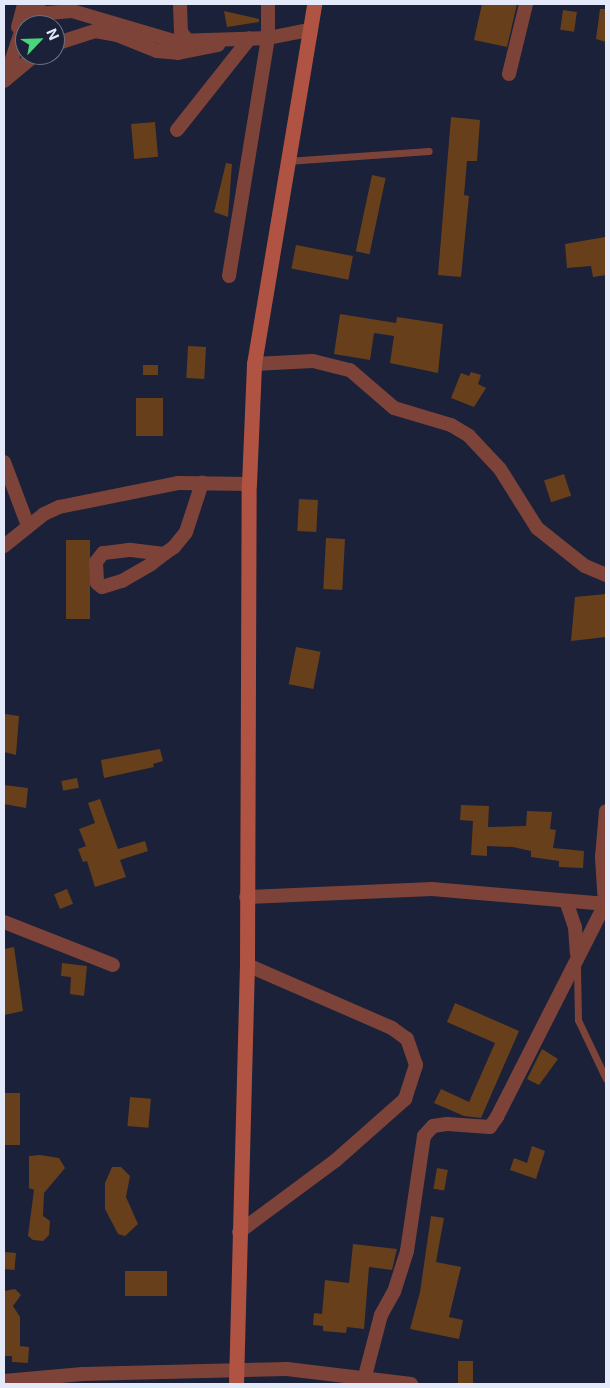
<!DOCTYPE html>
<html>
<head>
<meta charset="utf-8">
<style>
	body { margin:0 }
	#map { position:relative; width:610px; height:1388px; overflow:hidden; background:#1a2138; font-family:Inter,sans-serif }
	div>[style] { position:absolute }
	.building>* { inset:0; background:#683f1b; transform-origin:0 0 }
	.lane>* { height:7px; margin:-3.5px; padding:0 3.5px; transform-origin:3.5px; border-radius:3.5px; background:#7e4338 }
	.street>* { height:14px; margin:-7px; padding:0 7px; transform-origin:7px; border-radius:7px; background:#7e4338 }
	.secondary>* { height:15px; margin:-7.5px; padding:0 7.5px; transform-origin:7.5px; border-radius:7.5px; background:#b15342 }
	span { translate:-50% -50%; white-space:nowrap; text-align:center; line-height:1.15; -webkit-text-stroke:4px #1a2138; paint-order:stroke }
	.frame { position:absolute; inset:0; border:5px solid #e4e9f9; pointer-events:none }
	.north { position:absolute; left:15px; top:15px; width:50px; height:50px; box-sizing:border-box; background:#1a2138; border:1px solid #6b7185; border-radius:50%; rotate:66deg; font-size:14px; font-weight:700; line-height:20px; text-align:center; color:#e4e9f9 }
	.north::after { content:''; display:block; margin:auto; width:18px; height:22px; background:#45d77a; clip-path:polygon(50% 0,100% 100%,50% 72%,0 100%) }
</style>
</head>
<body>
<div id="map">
	<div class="building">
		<i style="clip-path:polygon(482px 4px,517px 4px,507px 47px,474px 40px)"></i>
		<i style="clip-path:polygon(600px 9px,606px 9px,606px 42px,596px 39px)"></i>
		<i style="left:563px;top:10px;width:14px;height:20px;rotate:8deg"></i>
		<i style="clip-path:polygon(224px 11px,259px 19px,259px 22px,227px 27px)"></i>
		<i style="clip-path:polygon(451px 117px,480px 120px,477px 161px,467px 161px,464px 195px,469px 196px,461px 277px,438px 275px)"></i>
		<i style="left:155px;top:122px;width:35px;height:24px;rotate:85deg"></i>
		<i style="clip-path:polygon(226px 163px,232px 164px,228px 217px,214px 212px)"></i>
		<i style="left:372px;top:175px;width:14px;height:78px;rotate:12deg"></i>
		<i style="clip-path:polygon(605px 237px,606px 275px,593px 277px,591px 266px,567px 268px,565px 244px)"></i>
		<i style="left:296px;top:245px;width:58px;height:24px;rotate:11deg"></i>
		<i style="clip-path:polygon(340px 314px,396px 323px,397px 317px,443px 324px,438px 373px,390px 363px,394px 336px,374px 333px,370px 360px,334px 354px)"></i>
		<i style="left:188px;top:346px;width:18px;height:32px;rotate:3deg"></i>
		<i style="left:143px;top:365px;width:15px;height:10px"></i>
		<i style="clip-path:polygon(471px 372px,481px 375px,478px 384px,486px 388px,474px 407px,451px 398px,461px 373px,469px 376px)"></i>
		<i style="left:136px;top:398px;width:27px;height:38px"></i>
		<i style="left:564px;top:474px;width:23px;height:21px;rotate:72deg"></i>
		<i style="left:299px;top:499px;width:19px;height:32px;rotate:3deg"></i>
		<i style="left:326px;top:538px;width:19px;height:51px;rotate:3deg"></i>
		<i style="left:66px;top:540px;width:24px;height:79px"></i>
		<i style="clip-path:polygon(606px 594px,606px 637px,571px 641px,575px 597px)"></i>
		<i style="left:296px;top:647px;width:25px;height:38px;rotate:11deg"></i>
		<i style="clip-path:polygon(5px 714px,19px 716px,16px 755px,4px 752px)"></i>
		<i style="clip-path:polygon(160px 749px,163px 761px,153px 764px,154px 767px,104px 778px,101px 760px)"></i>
		<i style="left:77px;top:778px;width:10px;height:16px;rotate:79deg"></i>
		<i style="clip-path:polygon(4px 785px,28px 788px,26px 808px,4px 804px)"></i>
		<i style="clip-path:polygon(100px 799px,118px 849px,145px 841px,148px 851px,120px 860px,126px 877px,95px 887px,87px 861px,83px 862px,78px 849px,86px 846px,79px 829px,95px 823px,88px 803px)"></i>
		<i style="clip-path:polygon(461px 805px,489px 806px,488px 827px,526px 826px,527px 811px,552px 812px,550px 829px,556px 830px,553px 848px,584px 851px,583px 868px,559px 867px,559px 861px,531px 857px,531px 851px,513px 847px,487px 846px,487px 856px,471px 855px,473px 821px,460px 820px)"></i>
		<i style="left:67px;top:889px;width:16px;height:14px;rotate:68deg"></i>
		<i style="clip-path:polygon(14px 947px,23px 1011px,4px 1015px,4px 949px)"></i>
		<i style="clip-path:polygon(62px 963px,87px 966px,84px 996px,70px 994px,71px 977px,61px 976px)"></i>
		<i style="clip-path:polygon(455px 1003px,519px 1031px,481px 1118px,464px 1116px,434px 1103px,441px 1089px,469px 1102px,495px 1043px,447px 1022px)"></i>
		<i style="clip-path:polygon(542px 1049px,558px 1059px,539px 1085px,527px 1079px)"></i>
		<i style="left:4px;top:1093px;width:16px;height:52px"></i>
		<i style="left:130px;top:1097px;width:21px;height:29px;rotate:5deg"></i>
		<i style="clip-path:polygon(532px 1146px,545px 1151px,536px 1179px,510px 1170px,514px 1158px,527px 1163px)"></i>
		<i style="clip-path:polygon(40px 1155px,59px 1158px,65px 1168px,44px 1193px,43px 1216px,50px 1221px,49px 1235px,43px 1241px,33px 1240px,28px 1236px,34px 1190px,29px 1188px,29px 1156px)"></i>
		<i style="clip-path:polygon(112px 1167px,121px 1167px,130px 1176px,126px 1197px,138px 1224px,125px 1236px,118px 1234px,105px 1209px,105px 1183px)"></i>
		<i style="left:437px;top:1168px;width:11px;height:21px;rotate:10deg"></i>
		<i style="clip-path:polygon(431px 1216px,444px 1218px,436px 1262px,461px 1267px,449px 1317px,463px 1320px,459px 1339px,410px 1329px,420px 1292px)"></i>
		<i style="clip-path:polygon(353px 1244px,397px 1249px,392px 1270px,369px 1267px,364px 1329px,347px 1327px,346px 1333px,323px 1331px,323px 1326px,313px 1325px,314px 1313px,322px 1314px,325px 1280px,349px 1283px)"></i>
		<i style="left:4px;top:1252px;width:12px;height:17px;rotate:5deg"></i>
		<i style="left:125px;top:1271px;width:42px;height:25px"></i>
		<i style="clip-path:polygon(15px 1289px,21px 1295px,13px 1306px,20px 1317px,20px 1346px,29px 1347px,28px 1363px,12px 1362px,12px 1356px,4px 1356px,4px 1291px)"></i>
		<i style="left:458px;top:1361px;width:15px;height:23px"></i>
	</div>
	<div class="lane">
		<i style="left:287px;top:161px;width:142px;rotate:-4deg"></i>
		<i style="left:577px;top:968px;width:52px;rotate:88.9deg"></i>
		<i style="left:578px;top:1020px;width:65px;rotate:64.6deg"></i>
	</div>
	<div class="street">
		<i style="left:180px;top:4px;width:28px;rotate:88deg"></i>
		<i style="left:181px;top:32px;width:11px;rotate:52deg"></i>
		<i style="left:27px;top:25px;width:24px;rotate:-30deg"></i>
		<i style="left:48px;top:13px;width:24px;rotate:-5deg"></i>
		<i style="left:72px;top:11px;width:106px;rotate:16.4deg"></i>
		<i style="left:174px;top:41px;width:94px;rotate:-1.8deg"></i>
		<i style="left:268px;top:38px;width:42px;rotate:-11deg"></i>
		<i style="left:18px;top:27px;width:24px;rotate:-75deg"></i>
		<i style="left:55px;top:44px;width:42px;rotate:-18deg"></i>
		<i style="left:95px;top:31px;width:22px;rotate:10deg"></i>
		<i style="left:117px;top:35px;width:43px;rotate:21.8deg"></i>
		<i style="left:157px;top:51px;width:21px;rotate:5deg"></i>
		<i style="left:178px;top:53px;width:41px;rotate:-11.3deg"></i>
		<i style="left:509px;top:74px;width:72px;rotate:-76.3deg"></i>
		<i style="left:5px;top:80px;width:54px;rotate:-71.6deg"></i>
		<i style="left:22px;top:29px;width:30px;rotate:-56deg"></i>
		<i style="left:4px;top:81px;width:40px;rotate:-40deg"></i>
		<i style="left:177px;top:130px;width:117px;rotate:-51.6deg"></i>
		<i style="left:229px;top:276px;width:241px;rotate:-80.7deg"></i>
		<i style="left:268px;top:38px;width:34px;rotate:-90deg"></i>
		<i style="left:254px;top:364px;width:59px;rotate:-2.9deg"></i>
		<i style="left:313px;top:361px;width:38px;rotate:14deg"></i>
		<i style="left:350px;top:370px;width:58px;rotate:40.8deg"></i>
		<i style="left:394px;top:408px;width:59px;rotate:16.6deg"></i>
		<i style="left:451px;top:425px;width:21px;rotate:31deg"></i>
		<i style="left:469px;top:436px;width:45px;rotate:46.8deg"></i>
		<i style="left:500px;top:469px;width:70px;rotate:57.9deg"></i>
		<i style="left:537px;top:528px;width:61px;rotate:38.4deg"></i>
		<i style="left:585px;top:566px;width:23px;rotate:23deg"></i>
		<i style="left:4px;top:462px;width:68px;rotate:69.4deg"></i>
		<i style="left:4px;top:546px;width:51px;rotate:-38.7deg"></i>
		<i style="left:44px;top:514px;width:17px;rotate:-25deg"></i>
		<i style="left:59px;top:507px;width:121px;rotate:-11.4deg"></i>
		<i style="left:178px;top:483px;width:71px;rotate:0.8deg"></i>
		<i style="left:164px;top:554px;width:35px;rotate:-173deg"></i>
		<i style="left:129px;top:550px;width:26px;rotate:173deg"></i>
		<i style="left:103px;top:553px;width:11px;rotate:128deg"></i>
		<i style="left:96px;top:562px;width:21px;rotate:87deg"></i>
		<i style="left:97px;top:583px;width:6px;rotate:39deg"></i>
		<i style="left:102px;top:587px;width:21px;rotate:-17deg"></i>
		<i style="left:122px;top:581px;width:34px;rotate:-30deg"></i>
		<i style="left:151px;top:564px;width:16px;rotate:-38deg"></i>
		<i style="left:164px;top:554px;width:12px;rotate:-35deg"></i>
		<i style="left:174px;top:547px;width:19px;rotate:-51deg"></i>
		<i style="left:186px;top:532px;width:52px;rotate:-71.9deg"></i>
		<i style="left:246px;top:897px;width:186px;rotate:-2.5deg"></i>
		<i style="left:432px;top:889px;width:175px;rotate:4.9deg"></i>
		<i style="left:566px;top:901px;width:28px;rotate:71deg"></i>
		<i style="left:575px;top:927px;width:26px;rotate:86deg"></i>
		<i style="left:4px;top:922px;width:117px;rotate:21.5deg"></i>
		<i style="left:239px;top:1232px;width:119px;rotate:-36.5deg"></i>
		<i style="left:335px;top:1161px;width:94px;rotate:-41.5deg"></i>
		<i style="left:405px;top:1099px;width:36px;rotate:-72deg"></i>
		<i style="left:416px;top:1065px;width:28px;rotate:-109deg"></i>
		<i style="left:407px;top:1039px;width:19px;rotate:-144deg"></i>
		<i style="left:392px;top:1028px;width:158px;rotate:-156.5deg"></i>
		<i style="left:365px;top:1376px;width:63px;rotate:-75.3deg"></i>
		<i style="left:381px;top:1315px;width:26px;rotate:-61deg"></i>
		<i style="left:394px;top:1292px;width:43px;rotate:-72.4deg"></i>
		<i style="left:407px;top:1251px;width:116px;rotate:-81.6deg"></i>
		<i style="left:424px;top:1136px;width:13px;rotate:-48deg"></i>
		<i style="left:433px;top:1126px;width:14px;rotate:-8deg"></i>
		<i style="left:447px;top:1124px;width:43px;rotate:4deg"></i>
		<i style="left:490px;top:1127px;width:12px;rotate:-55deg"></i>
		<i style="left:497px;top:1117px;width:239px;rotate:-63.1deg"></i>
		<i style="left:605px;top:904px;width:47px;rotate:-93.7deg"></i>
		<i style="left:602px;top:857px;width:46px;rotate:-85deg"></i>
		<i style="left:4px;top:1381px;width:79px;rotate:-5.1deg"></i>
		<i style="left:83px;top:1374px;width:204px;rotate:-1.4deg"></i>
		<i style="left:287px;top:1369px;width:125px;rotate:6.9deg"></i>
	</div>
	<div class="secondary">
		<i style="left:236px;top:1384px;width:419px;rotate:-88.5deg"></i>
		<i style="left:247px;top:965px;width:481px;rotate:-89.8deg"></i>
		<i style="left:249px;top:484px;width:120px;rotate:-87.6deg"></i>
		<i style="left:254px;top:364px;width:365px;rotate:-80.5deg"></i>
	</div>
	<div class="frame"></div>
	<div class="north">N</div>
</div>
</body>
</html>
